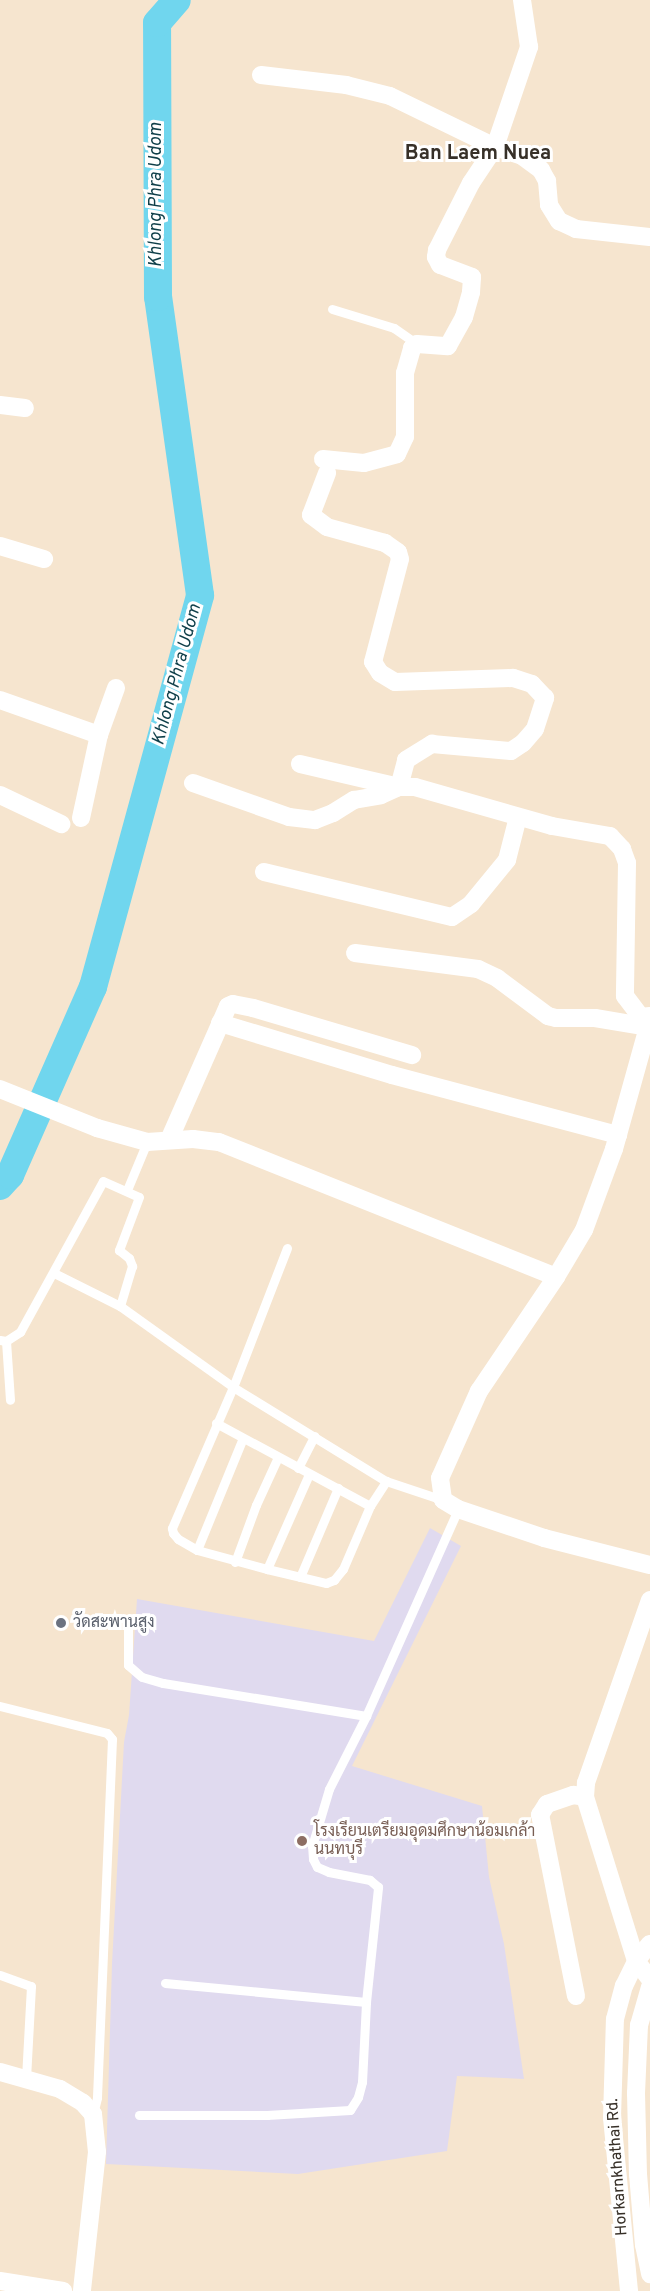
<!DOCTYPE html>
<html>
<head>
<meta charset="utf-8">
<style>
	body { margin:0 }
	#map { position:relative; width:650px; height:2291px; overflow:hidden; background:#f6e5cf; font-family:Overpass,Sarabun,sans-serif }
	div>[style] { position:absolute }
	.education>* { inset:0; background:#e0daef }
	.river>* { height:28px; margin:-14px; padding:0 14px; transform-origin:14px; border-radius:14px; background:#70d6ee }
	.service>* { height:9px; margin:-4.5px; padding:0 4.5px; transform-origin:4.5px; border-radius:4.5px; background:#fff }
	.minor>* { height:18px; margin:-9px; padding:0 9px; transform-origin:9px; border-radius:9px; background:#fff }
	.dots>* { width:16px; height:16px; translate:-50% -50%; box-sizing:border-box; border:3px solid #fff; border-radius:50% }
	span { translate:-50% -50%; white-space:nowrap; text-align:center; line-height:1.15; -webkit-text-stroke:6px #fff; paint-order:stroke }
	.worship-label { font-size:16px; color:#5b616d }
	.left { translate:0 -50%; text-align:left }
	.education-label { font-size:16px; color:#785e54 }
	.street-label { font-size:16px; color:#373028 }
	.water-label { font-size:18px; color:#0f3f49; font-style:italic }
	.quarter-label { font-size:20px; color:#373028; font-weight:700 }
</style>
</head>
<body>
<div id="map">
	<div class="education">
		<i style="clip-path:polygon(430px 1528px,461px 1546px,352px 1766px,482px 1806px,489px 1877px,504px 1944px,524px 2079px,457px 2076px,447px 2151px,298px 2174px,106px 2164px,112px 1964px,124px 1742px,129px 1715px,137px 1599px,374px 1641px)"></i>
	</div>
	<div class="river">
		<i style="left:0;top:1186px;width:15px;rotate:-48deg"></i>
		<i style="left:10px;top:1175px;width:206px;rotate:-66.2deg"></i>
		<i style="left:93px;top:987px;width:406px;rotate:-74.7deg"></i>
		<i style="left:200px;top:595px;width:301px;rotate:-98deg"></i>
		<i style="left:158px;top:297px;width:274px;rotate:-90.2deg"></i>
		<i style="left:157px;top:23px;width:30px;rotate:-49deg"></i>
	</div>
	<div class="service">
		<i style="left:332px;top:309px;width:65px;rotate:17deg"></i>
		<i style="left:394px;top:328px;width:28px;rotate:35deg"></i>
		<i style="left:127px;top:1190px;width:52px;rotate:-67.4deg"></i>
		<i style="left:287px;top:1248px;width:149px;rotate:111.2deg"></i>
		<i style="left:233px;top:1387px;width:154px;rotate:113.4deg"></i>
		<i style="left:172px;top:1528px;width:5px;rotate:79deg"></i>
		<i style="left:173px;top:1533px;width:8px;rotate:50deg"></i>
		<i style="left:178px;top:1539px;width:22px;rotate:30deg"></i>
		<i style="left:197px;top:1550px;width:73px;rotate:15.2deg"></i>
		<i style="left:267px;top:1569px;width:104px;rotate:-66.1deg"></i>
		<i style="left:54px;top:1273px;width:74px;rotate:26.6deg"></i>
		<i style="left:120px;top:1306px;width:139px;rotate:35.6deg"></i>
		<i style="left:233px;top:1387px;width:180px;rotate:31.6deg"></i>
		<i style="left:386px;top:1481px;width:60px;rotate:18.4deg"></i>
		<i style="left:0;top:1340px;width:6px;rotate:9deg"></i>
		<i style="left:6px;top:1341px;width:17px;rotate:-33deg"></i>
		<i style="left:20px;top:1332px;width:172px;rotate:-61.2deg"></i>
		<i style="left:103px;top:1181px;width:39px;rotate:24deg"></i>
		<i style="left:139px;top:1197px;width:57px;rotate:110.7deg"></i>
		<i style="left:119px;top:1250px;width:13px;rotate:39deg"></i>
		<i style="left:129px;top:1258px;width:9px;rotate:69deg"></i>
		<i style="left:132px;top:1266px;width:42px;rotate:106.7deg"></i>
		<i style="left:6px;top:1341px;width:59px;rotate:86.1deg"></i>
		<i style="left:216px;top:1423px;width:175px;rotate:28.3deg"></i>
		<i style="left:298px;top:1468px;width:36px;rotate:-63deg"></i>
		<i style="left:197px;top:1550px;width:121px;rotate:-67.7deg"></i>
		<i style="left:235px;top:1562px;width:61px;rotate:-69.8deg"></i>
		<i style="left:256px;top:1505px;width:53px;rotate:-65.4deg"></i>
		<i style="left:267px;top:1569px;width:61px;rotate:13.3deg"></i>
		<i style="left:326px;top:1583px;width:9px;rotate:-21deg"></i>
		<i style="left:334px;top:1580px;width:14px;rotate:-51deg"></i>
		<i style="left:343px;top:1569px;width:69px;rotate:-66.8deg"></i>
		<i style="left:370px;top:1506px;width:30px;rotate:-57deg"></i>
		<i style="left:300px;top:1577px;width:97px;rotate:-66.9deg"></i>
		<i style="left:128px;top:1629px;width:36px;rotate:90deg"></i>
		<i style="left:128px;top:1665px;width:18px;rotate:41deg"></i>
		<i style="left:142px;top:1677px;width:22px;rotate:16deg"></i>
		<i style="left:163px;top:1683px;width:206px;rotate:9.2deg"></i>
		<i style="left:0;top:1706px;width:110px;rotate:14.2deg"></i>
		<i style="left:107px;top:1733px;width:8px;rotate:50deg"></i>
		<i style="left:112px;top:1739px;width:359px;rotate:92.4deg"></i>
		<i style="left:97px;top:2098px;width:16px;rotate:104deg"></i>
		<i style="left:0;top:1975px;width:33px;rotate:20deg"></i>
		<i style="left:31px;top:1986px;width:93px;rotate:93.1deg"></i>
		<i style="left:165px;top:1983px;width:202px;rotate:5.4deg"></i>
		<i style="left:366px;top:2002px;width:116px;rotate:-84deg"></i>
		<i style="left:378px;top:1887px;width:11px;rotate:-139deg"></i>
		<i style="left:370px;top:1880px;width:42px;rotate:-169deg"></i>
		<i style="left:329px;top:1872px;width:13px;rotate:-157deg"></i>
		<i style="left:317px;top:1867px;width:9px;rotate:-117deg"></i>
		<i style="left:313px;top:1859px;width:13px;rotate:-94deg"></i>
		<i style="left:312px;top:1846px;width:59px;rotate:-73.4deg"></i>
		<i style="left:329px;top:1789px;width:82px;rotate:-63.1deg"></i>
		<i style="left:366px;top:1716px;width:227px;rotate:-66deg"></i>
		<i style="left:139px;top:2115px;width:128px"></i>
		<i style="left:267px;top:2115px;width:83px;rotate:-3.4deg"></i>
		<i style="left:350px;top:2110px;width:15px;rotate:-58deg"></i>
		<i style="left:358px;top:2097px;width:16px;rotate:-75deg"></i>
		<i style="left:362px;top:2082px;width:80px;rotate:-87.1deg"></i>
	</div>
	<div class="minor">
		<i style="left:261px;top:75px;width:86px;rotate:6.7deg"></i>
		<i style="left:346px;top:85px;width:45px;rotate:14deg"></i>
		<i style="left:390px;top:96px;width:117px;rotate:25.9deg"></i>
		<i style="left:495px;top:147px;width:28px;rotate:18deg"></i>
		<i style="left:522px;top:156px;width:24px;rotate:36deg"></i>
		<i style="left:541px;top:170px;width:13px;rotate:61deg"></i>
		<i style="left:547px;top:181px;width:24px;rotate:85deg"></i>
		<i style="left:549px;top:205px;width:19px;rotate:58deg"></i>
		<i style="left:559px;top:221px;width:19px;rotate:25deg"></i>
		<i style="left:576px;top:229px;width:74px;rotate:6.2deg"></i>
		<i style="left:0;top:405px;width:25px;rotate:7deg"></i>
		<i style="left:323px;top:459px;width:41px;rotate:5.6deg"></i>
		<i style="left:364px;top:463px;width:34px;rotate:-15deg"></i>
		<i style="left:397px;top:454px;width:19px;rotate:-65deg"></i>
		<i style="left:405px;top:437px;width:64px;rotate:-90deg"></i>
		<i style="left:405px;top:373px;width:26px;rotate:-74deg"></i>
		<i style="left:412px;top:348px;width:6px;rotate:-39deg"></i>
		<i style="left:417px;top:344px;width:31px;rotate:4deg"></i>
		<i style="left:448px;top:346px;width:33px;rotate:-61deg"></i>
		<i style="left:464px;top:317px;width:26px;rotate:-74deg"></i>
		<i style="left:471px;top:292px;width:15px;rotate:-86deg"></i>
		<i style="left:472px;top:277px;width:34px;rotate:-159deg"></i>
		<i style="left:440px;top:265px;width:9px;rotate:-117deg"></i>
		<i style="left:436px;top:257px;width:7px;rotate:-82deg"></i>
		<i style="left:437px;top:250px;width:75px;rotate:-63.1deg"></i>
		<i style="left:471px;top:183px;width:43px;rotate:-56.3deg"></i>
		<i style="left:495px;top:147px;width:106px;rotate:-71.2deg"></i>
		<i style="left:529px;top:47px;width:48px;rotate:-98.5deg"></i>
		<i style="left:0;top:546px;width:46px;rotate:16.5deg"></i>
		<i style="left:0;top:700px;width:105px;rotate:19.5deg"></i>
		<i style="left:99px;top:735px;width:50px;rotate:-70.1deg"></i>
		<i style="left:300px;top:764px;width:102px;rotate:13.1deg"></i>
		<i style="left:399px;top:787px;width:28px;rotate:-75deg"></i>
		<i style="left:406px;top:760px;width:31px;rotate:-32deg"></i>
		<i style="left:432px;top:744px;width:79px;rotate:5.1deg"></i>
		<i style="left:511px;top:751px;width:14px;rotate:-34deg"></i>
		<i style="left:523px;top:743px;width:18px;rotate:-49deg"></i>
		<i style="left:535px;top:729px;width:33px;rotate:-72deg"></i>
		<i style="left:545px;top:698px;width:19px;rotate:-133deg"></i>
		<i style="left:532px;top:684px;width:20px;rotate:-162deg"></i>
		<i style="left:513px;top:678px;width:118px;rotate:178.1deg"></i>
		<i style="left:395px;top:682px;width:17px;rotate:-149deg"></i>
		<i style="left:380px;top:673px;width:13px;rotate:-122deg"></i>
		<i style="left:373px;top:662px;width:106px;rotate:-75.3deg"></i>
		<i style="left:400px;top:559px;width:7px;rotate:-106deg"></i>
		<i style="left:398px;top:552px;width:16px;rotate:-145deg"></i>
		<i style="left:385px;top:543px;width:60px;rotate:-164.6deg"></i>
		<i style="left:327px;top:527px;width:20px;rotate:-143deg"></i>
		<i style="left:311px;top:515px;width:45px;rotate:-69.1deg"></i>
		<i style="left:193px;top:783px;width:102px;rotate:19.5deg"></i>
		<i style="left:289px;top:817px;width:26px;rotate:7deg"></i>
		<i style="left:315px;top:820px;width:19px;rotate:-21deg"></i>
		<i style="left:333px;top:813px;width:25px;rotate:-32deg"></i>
		<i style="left:354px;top:800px;width:27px;rotate:-10deg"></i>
		<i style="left:381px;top:795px;width:20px;rotate:-24deg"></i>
		<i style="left:399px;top:787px;width:16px"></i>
		<i style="left:415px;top:787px;width:142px;rotate:15.9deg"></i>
		<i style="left:552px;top:826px;width:59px;rotate:9.8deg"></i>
		<i style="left:610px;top:836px;width:18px;rotate:47deg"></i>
		<i style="left:622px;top:849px;width:15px;rotate:70deg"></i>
		<i style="left:627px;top:863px;width:133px;rotate:90.9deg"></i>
		<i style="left:625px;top:996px;width:26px;rotate:53deg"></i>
		<i style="left:641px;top:1017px;width:9px;rotate:-6deg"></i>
		<i style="left:0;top:795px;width:68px;rotate:25.4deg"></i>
		<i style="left:81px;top:818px;width:85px;rotate:-77.8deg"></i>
		<i style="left:264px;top:872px;width:193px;rotate:13.5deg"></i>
		<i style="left:452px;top:917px;width:23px;rotate:-34deg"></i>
		<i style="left:471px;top:904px;width:57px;rotate:-50.7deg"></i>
		<i style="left:507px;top:860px;width:44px;rotate:-75.7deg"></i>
		<i style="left:355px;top:953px;width:124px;rotate:7.4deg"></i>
		<i style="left:478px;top:969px;width:21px;rotate:25deg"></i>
		<i style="left:497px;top:978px;width:64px;rotate:36.7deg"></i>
		<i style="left:548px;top:1016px;width:8px;rotate:14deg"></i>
		<i style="left:556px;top:1018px;width:39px"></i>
		<i style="left:595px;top:1018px;width:55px;rotate:9.5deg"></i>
		<i style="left:650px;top:1020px;width:134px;rotate:105.6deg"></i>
		<i style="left:614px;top:1149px;width:86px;rotate:110.3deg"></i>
		<i style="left:584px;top:1230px;width:55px;rotate:120.8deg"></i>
		<i style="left:556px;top:1277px;width:138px;rotate:124deg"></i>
		<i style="left:479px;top:1391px;width:95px;rotate:114.1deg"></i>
		<i style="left:440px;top:1478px;width:22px;rotate:82deg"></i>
		<i style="left:443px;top:1500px;width:17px;rotate:31deg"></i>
		<i style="left:458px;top:1509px;width:91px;rotate:18.6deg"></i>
		<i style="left:544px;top:1538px;width:109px;rotate:14.3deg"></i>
		<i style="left:220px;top:1023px;width:180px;rotate:16.8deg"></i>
		<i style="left:392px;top:1075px;width:234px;rotate:14.9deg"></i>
		<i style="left:0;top:1089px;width:105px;rotate:21.9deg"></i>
		<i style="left:97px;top:1128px;width:52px;rotate:15.6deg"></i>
		<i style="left:147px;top:1142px;width:46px;rotate:-3.7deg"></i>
		<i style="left:193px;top:1139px;width:26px;rotate:7deg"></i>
		<i style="left:219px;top:1142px;width:363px;rotate:21.8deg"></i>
		<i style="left:169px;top:1140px;width:146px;rotate:-66.2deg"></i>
		<i style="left:228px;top:1006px;width:5px;rotate:-22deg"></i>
		<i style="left:233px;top:1004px;width:20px;rotate:11deg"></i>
		<i style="left:253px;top:1008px;width:166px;rotate:16.5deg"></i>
		<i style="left:650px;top:1600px;width:194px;rotate:109.3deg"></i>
		<i style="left:586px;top:1783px;width:14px;rotate:94deg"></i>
		<i style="left:585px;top:1797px;width:172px;rotate:72.7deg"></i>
		<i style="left:636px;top:1961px;width:23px;rotate:52deg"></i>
		<i style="left:650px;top:1987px;width:40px;rotate:106deg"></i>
		<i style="left:639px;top:2025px;width:68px;rotate:92.5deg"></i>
		<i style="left:636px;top:2093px;width:81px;rotate:88.6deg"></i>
		<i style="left:638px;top:2174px;width:71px;rotate:85.2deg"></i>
		<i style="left:644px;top:2245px;width:30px;rotate:78deg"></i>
		<i style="left:576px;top:1996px;width:185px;rotate:-101.2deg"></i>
		<i style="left:540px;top:1815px;width:13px;rotate:-58deg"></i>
		<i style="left:547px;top:1804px;width:28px;rotate:-19deg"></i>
		<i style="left:573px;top:1795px;width:12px;rotate:9deg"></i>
		<i style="left:0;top:2072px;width:62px;rotate:15.8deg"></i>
		<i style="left:60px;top:2089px;width:27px;rotate:31deg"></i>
		<i style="left:83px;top:2103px;width:15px;rotate:48deg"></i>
		<i style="left:93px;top:2114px;width:38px;rotate:84deg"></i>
		<i style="left:97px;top:2152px;width:140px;rotate:96.2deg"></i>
		<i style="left:0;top:2281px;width:64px;rotate:9deg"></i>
		<i style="left:629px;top:2291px;width:174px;rotate:-95.6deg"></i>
		<i style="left:612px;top:2118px;width:99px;rotate:-88.3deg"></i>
		<i style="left:615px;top:2019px;width:34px;rotate:-75deg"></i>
		<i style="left:624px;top:1986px;width:28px;rotate:-64deg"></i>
		<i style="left:636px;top:1961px;width:22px;rotate:-51deg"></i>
	</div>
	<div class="dots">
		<i style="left:61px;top:1623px;background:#6b7280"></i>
		<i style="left:302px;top:1841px;background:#8d6e63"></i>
	</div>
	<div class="worship-label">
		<span class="left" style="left:73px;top:1623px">วัดสะพานสูง</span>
	</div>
	<div class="education-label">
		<span class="left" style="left:314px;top:1841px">โรงเรียนเตรียมอุดมศึกษาน้อมเกล้า<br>นนทบุรี</span>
	</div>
	<div class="street-label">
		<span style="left:618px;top:2167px;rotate:-94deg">Horkarnkhathai Rd.</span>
	</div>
	<div class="water-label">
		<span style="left:157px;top:195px;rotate:-90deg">Khlong Phra Udom</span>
		<span style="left:178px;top:675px;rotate:-75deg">Khlong Phra Udom</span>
	</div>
	<div class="quarter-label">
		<span style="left:478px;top:154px">Ban Laem Nuea</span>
	</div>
</div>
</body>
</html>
